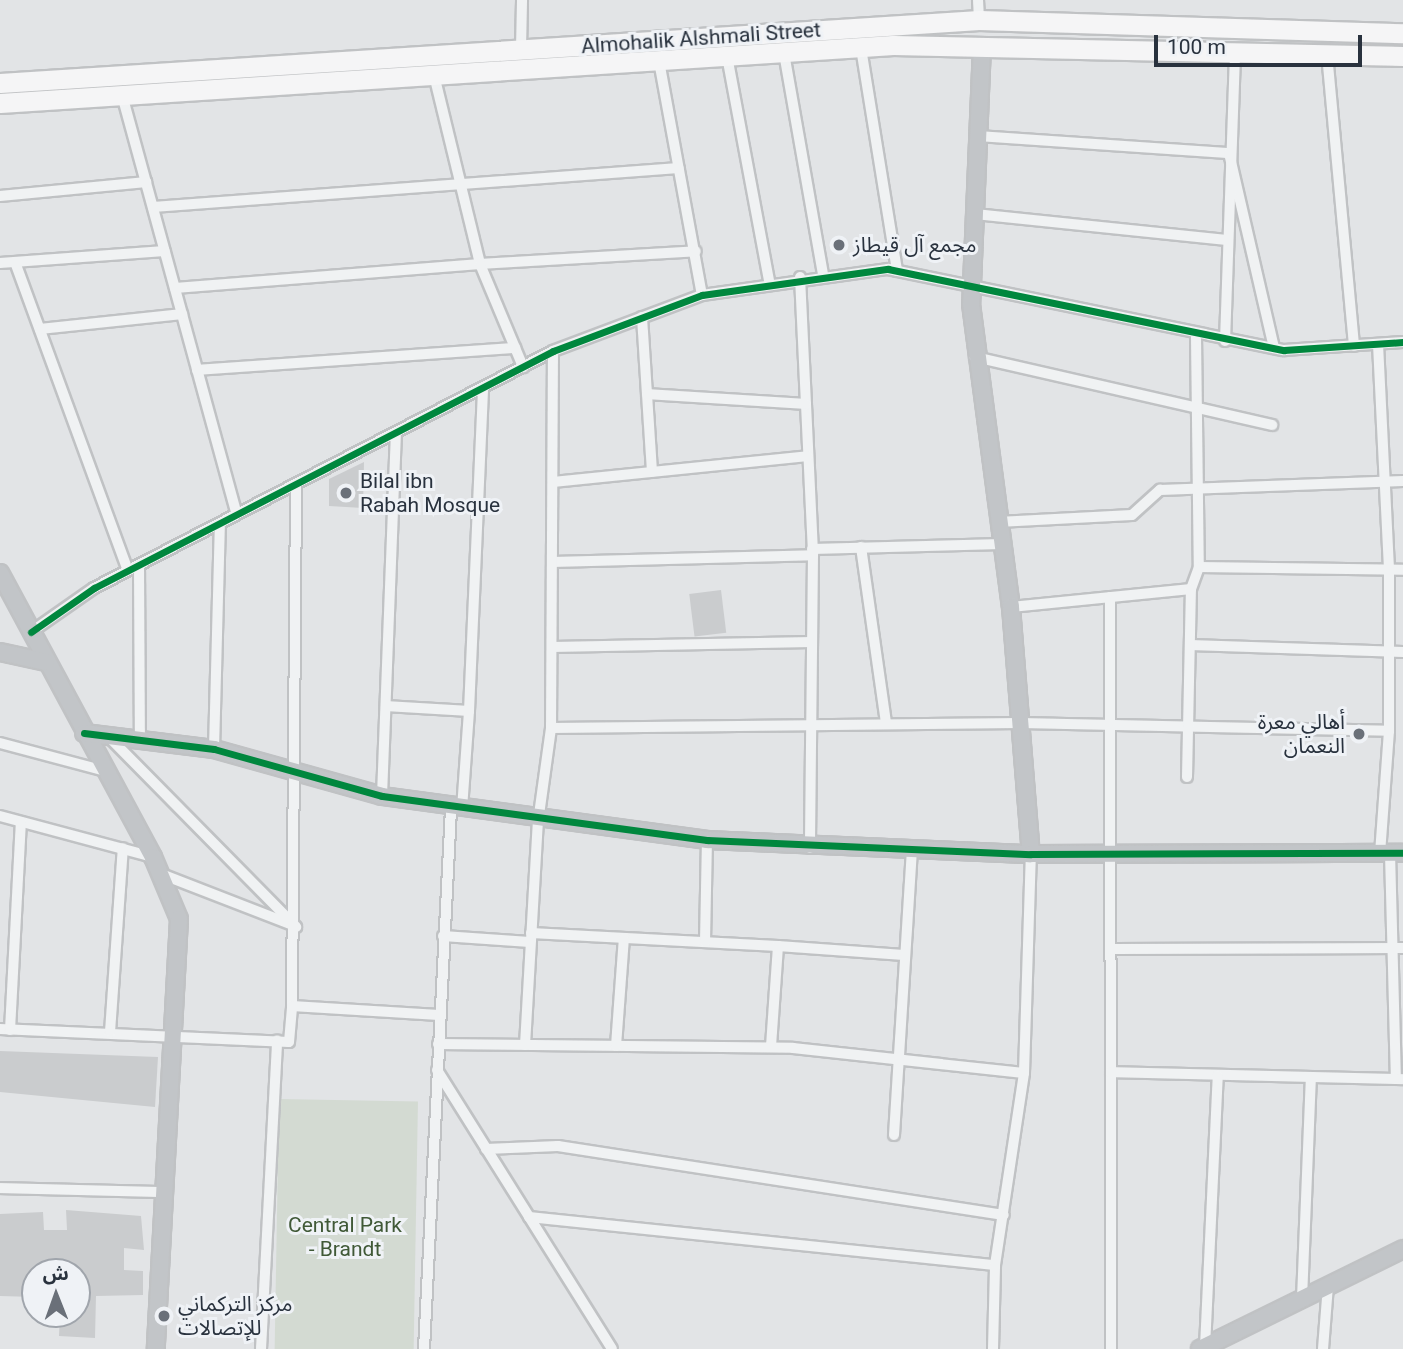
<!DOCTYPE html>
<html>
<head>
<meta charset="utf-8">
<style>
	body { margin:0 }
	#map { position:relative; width:1403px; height:1349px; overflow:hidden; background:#e2e4e6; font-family:Roboto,"Noto Sans Arabic",sans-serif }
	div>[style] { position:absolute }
	.green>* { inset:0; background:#d3dad2; transform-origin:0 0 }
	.building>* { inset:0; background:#caccce; transform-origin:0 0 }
	.roads { filter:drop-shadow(2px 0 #c0c2c4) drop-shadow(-2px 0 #c0c2c4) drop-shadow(0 2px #c0c2c4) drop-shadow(0 -2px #c0c2c4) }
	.street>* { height:10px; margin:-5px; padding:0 5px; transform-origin:5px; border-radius:5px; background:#f0f2f3 }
	.secondary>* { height:16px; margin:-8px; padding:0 8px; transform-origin:8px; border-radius:8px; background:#c2c5c8 }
	.highway>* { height:19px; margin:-9.5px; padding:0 9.5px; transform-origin:9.5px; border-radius:9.5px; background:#f5f5f6 }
	.cycleway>* { height:7px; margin:-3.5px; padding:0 3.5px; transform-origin:3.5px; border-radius:3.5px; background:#00873e }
	.dots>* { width:19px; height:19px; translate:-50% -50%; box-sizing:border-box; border:4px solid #eff2f6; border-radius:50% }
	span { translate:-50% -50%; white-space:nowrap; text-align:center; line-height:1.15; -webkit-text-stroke:6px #eff2f6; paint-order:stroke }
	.street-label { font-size:21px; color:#29323e }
	.poi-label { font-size:21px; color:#29323e }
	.left { translate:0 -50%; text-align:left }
	.right { translate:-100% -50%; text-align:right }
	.park-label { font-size:21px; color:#405937 }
	.north { position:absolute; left:21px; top:1258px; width:70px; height:70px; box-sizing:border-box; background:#eff2f6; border:2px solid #a0a5ac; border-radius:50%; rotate:359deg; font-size:19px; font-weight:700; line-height:28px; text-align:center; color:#29323e }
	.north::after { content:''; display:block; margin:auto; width:24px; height:32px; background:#6a7079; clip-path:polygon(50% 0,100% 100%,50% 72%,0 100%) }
	.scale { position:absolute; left:1154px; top:35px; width:208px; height:32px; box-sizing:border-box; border:4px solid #29323e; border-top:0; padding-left:9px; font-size:21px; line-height:24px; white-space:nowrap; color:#29323e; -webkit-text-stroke:5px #eff2f6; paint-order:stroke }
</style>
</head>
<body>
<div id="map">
	<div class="green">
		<i style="left:279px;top:1099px;width:139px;height:250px;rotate:1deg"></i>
	</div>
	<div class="building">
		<i style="clip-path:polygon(364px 462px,363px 508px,329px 506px,329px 479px)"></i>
		<i style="left:721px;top:590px;width:43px;height:32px;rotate:83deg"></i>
		<i style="clip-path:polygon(0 1051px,158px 1057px,155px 1107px,0 1092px)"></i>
		<i style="clip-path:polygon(66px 1210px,141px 1216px,144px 1250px,124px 1248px,124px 1270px,143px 1271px,143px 1295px,96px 1296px,95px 1338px,59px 1336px,60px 1314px,77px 1314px,77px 1272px,35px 1272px,35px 1297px,0 1296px,0 1214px,43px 1212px,44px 1230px,67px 1230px)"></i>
	</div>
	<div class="roads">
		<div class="street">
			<i style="left:978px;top:0;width:20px;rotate:87deg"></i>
			<i style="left:861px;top:48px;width:226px;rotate:80.8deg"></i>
			<i style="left:521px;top:49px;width:49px;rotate:-88.8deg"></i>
			<i style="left:784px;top:53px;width:224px;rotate:80deg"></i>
			<i style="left:1327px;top:54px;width:293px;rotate:84.7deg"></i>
			<i style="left:727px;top:56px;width:229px;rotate:79.4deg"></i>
			<i style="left:659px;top:61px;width:238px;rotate:79.6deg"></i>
			<i style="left:434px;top:75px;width:195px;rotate:76.3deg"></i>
			<i style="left:480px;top:264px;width:216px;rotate:-3.4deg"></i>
			<i style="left:122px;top:95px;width:434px;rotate:74.7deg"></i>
			<i style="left:979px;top:136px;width:251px;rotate:3.9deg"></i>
			<i style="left:1229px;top:153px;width:200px;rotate:77deg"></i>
			<i style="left:0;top:196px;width:147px;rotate:-5.5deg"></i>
			<i style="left:153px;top:207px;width:527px;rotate:-4.24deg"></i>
			<i style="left:975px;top:214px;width:253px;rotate:5.9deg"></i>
			<i style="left:15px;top:262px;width:328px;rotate:69.9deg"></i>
			<i style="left:0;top:263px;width:165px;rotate:-4.2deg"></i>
			<i style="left:800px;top:277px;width:278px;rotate:87.3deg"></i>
			<i style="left:813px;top:555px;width:293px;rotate:90.6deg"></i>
			<i style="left:175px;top:288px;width:306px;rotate:-4.5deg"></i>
			<i style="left:480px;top:264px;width:112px;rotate:67.3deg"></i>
			<i style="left:642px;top:317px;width:155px;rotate:86.3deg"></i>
			<i style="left:40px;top:329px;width:143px;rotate:-6deg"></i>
			<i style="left:1196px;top:337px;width:230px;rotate:89.3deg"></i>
			<i style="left:1225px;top:341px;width:290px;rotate:-88deg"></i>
			<i style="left:1378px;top:344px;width:225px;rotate:87.2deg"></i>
			<i style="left:1389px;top:569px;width:162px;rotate:90deg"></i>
			<i style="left:1389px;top:731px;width:122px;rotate:94.2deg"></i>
			<i style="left:975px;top:357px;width:305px;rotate:12.9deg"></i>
			<i style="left:197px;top:370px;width:319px;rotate:-4deg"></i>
			<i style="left:647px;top:394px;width:159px;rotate:3.6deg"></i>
			<i style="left:553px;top:482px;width:256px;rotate:-5.8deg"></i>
			<i style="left:998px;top:522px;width:134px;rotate:-3deg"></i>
			<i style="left:1132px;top:515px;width:38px;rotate:-42deg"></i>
			<i style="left:1160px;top:490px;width:243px;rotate:-2.1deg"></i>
			<i style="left:861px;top:547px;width:178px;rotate:81.9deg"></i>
			<i style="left:812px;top:549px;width:190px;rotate:-1.5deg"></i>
			<i style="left:552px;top:562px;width:261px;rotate:-1.5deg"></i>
			<i style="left:139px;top:565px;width:171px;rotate:89.7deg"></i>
			<i style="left:1110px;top:597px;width:752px;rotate:89.92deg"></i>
			<i style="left:1011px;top:607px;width:181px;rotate:-5.7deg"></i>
			<i style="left:1191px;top:589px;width:23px;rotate:-70deg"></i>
			<i style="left:1199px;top:567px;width:204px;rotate:0.8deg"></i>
			<i style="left:31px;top:632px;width:77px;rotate:-34.9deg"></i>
			<i style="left:94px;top:588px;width:517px;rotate:-27.31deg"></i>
			<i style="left:553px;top:351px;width:159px;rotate:-20.6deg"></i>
			<i style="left:702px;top:295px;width:188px;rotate:-8deg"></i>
			<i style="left:888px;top:269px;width:404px;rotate:11.6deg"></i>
			<i style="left:1284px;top:350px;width:119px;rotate:-3.8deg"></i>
			<i style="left:1190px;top:645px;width:213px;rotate:1.9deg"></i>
			<i style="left:552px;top:647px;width:260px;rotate:-1.1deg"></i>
			<i style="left:386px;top:706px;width:83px;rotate:3.4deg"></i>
			<i style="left:469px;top:711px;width:323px;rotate:-87.5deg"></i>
			<i style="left:551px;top:728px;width:469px;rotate:-0.6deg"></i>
			<i style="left:1020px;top:723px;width:369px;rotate:1.2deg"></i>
			<i style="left:106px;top:734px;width:271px;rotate:45.4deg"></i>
			<i style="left:0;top:743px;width:109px;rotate:14.9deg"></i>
			<i style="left:214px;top:749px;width:225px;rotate:-88.5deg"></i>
			<i style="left:1187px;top:777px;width:188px;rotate:-88.8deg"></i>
			<i style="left:382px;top:796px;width:363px;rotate:-87.8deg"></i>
			<i style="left:462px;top:809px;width:98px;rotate:-85.9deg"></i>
			<i style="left:0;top:816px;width:158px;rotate:15deg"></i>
			<i style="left:1390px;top:853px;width:226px;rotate:88.5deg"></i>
			<i style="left:161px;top:874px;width:138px;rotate:21.2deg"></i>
			<i style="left:531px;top:933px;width:247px;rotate:3deg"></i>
			<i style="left:778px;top:946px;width:101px;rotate:94deg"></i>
			<i style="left:443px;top:936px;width:87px;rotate:3.9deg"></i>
			<i style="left:705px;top:942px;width:102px;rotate:-88.9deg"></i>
			<i style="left:778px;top:946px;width:126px;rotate:4.1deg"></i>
			<i style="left:1113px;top:949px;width:290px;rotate:-0.2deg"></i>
			<i style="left:292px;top:1006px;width:521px;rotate:-89.56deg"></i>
			<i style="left:0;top:1029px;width:289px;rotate:2.6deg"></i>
			<i style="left:289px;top:1042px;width:36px;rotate:-85deg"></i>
			<i style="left:292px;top:1006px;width:147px;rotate:3.5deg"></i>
			<i style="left:10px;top:1030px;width:208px;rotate:-87deg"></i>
			<i style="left:110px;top:1032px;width:184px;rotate:-86deg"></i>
			<i style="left:438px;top:1044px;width:355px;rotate:0.6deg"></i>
			<i style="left:793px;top:1048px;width:232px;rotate:6.2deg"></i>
			<i style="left:525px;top:1045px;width:223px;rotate:-86.7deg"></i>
			<i style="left:538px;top:822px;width:95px;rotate:-82.1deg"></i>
			<i style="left:551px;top:728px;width:377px;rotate:-89.7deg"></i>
			<i style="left:616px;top:1046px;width:108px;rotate:-85.8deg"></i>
			<i style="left:437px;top:1070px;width:329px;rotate:57.9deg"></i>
			<i style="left:1111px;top:1072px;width:292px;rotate:1.4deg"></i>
			<i style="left:894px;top:1135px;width:285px;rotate:-86.4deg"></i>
			<i style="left:486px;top:1149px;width:72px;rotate:-2.4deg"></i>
			<i style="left:558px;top:1146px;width:451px;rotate:8.8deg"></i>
			<i style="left:0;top:1188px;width:164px;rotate:1.4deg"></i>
			<i style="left:529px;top:1217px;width:468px;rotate:5.9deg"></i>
			<i style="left:1302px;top:1299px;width:222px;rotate:-87.7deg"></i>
			<i style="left:1205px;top:1347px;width:272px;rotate:-87.3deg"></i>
			<i style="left:261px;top:1349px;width:309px;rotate:-87deg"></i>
			<i style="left:424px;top:1349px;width:542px;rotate:-87.14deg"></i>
			<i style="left:993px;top:1349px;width:84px;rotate:-88.6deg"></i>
			<i style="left:995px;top:1265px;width:194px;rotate:-81.4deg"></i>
			<i style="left:1024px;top:1073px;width:219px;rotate:-88.2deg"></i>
			<i style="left:1323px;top:1349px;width:63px;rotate:-85.5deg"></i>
		</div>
		<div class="secondary">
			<i style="left:982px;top:46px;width:258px;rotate:92.4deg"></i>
			<i style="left:971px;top:304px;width:306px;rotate:82.5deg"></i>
			<i style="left:1011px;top:607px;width:248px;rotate:85.4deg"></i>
			<i style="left:0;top:573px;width:323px;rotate:61.7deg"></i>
			<i style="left:153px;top:857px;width:67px;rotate:67.2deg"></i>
			<i style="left:179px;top:919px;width:431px;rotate:93.1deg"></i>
			<i style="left:0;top:652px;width:47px;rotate:12.3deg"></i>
			<i style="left:84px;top:733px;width:131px;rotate:7deg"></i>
			<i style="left:214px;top:749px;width:174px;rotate:15.6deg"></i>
			<i style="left:382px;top:796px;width:328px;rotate:7.7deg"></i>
			<i style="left:707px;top:840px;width:324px;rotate:2.5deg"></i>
			<i style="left:1031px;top:854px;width:372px;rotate:-0.2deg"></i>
			<i style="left:1200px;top:1349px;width:226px;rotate:-26.2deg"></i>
		</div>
		<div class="highway">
			<i style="left:0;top:83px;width:981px;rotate:-3.68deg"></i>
			<i style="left:979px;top:20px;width:424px;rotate:1.8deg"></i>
			<i style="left:0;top:103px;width:895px;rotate:-3.72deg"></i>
			<i style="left:893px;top:45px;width:510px;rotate:1.24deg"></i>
		</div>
	</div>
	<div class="cycleway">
		<i style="left:31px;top:632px;width:77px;rotate:-34.9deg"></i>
		<i style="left:94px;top:588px;width:517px;rotate:-27.31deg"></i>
		<i style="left:553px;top:351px;width:159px;rotate:-20.6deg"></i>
		<i style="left:702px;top:295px;width:188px;rotate:-8deg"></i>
		<i style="left:888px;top:269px;width:404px;rotate:11.6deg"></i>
		<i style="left:1284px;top:350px;width:119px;rotate:-3.8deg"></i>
		<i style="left:84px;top:733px;width:131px;rotate:7deg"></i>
		<i style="left:214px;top:749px;width:174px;rotate:15.6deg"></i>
		<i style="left:382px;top:796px;width:328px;rotate:7.7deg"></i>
		<i style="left:707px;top:840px;width:324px;rotate:2.5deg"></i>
		<i style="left:1031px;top:854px;width:372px;rotate:-0.2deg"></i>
	</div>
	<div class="dots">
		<i style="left:839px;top:245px;background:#6a7079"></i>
		<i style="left:346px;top:493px;background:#6a7079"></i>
		<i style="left:1359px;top:734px;background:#6a7079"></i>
		<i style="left:164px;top:1316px;background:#6a7079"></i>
	</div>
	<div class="street-label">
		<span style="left:701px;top:38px;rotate:-4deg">Almohalik Alshmali Street</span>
	</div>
	<div class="poi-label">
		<span class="left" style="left:853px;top:245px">مجمع آل قيطاز</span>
		<span class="left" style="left:360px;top:493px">Bilal ibn<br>Rabah Mosque</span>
		<span class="right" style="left:1345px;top:734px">أهالي معرة<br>النعمان</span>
		<span class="left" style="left:178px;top:1316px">مركز التركماني<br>للإتصالات</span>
	</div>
	<div class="park-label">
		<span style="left:345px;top:1237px">Central Park<br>- Brandt</span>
	</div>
	<div class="north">ش</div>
	<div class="scale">100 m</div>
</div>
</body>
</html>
